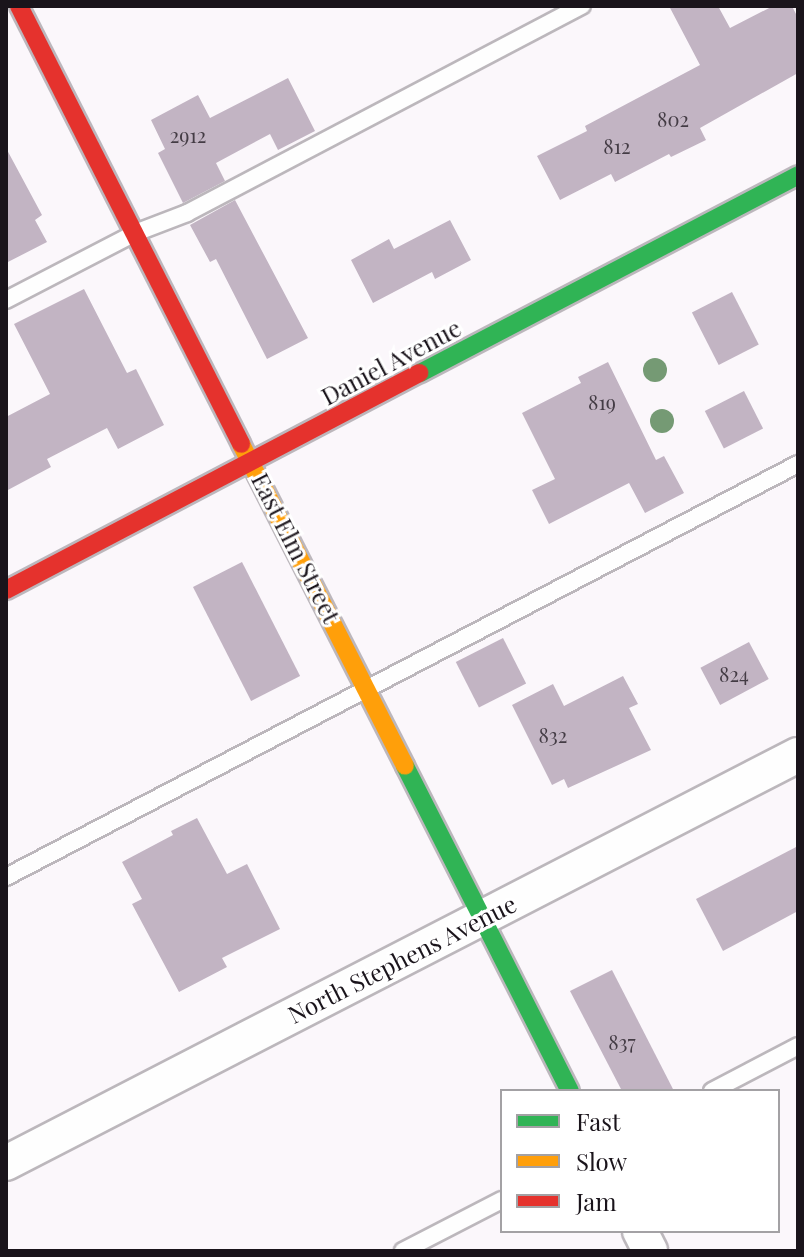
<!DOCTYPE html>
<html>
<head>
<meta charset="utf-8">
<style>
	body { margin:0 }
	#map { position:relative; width:804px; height:1257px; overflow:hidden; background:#fbf7fb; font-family:"Playfair Display",serif }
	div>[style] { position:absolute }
	.building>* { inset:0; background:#c2b4c3; transform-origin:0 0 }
	.roads { filter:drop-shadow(2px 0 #bcb7bc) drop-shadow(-2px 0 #bcb7bc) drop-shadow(0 2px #bcb7bc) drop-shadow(0 -2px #bcb7bc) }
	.lane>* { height:16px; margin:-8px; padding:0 8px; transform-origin:8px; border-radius:8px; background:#fefefe }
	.street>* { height:34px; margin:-17px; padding:0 17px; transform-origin:17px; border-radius:17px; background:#fefefe }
	.fast>* { height:18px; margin:-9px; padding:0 9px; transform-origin:9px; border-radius:9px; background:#30b455 }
	.slow>* { height:18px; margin:-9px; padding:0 9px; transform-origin:9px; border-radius:9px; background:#ff9f0a }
	.jam>* { height:18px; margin:-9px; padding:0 9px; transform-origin:9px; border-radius:9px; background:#e5322d }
	.trees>* { width:24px; height:24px; margin:-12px; border-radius:50%; background:#759a74 }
	span { translate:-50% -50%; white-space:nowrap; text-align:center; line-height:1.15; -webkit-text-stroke:6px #fff; paint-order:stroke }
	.number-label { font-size:20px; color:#443c45 }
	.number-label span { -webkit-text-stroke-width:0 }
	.street-label { font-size:24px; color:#1a141b }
	.frame { position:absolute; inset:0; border:8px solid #1a141b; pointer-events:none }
	.legend { position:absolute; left:500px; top:1089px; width:280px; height:144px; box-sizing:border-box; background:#fff; border:2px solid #a3a1a4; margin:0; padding:10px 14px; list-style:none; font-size:24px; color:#1a141b }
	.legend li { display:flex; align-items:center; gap:16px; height:40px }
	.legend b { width:40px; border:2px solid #a3a1a4 }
</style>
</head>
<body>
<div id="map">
	<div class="building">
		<i style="clip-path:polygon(669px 6px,718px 6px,730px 28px,773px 6px,792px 6px,798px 18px,798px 73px,700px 128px,706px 140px,671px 157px,669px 154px,615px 182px,611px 174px,560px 200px,537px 156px,587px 131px,585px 126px,700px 65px)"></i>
		<i style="clip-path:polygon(288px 78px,315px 131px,278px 150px,270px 134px,216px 163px,225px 181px,183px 203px,158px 153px,165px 149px,151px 120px,198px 95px,210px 118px)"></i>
		<i style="clip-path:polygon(6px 148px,42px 215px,35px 220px,47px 242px,6px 263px)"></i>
		<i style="clip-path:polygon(235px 200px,308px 338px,267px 359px,216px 259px,210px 262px,190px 225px)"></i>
		<i style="clip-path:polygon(450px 220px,471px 260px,435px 279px,432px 272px,373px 303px,351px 260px,389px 239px,394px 249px)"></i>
		<i style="clip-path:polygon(84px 289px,127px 373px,136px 369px,164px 425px,118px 449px,107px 428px,47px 459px,51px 467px,6px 491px,6px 417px,50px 394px,14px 324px)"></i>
		<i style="left:732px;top:292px;width:59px;height:45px;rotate:63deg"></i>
		<i style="clip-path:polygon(608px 362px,656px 460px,664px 456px,684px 493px,645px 513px,629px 483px,549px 524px,532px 490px,555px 479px,522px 413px,581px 383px,578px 377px)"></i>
		<i style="left:744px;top:391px;width:42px;height:44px;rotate:63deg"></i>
		<i style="left:242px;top:562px;width:128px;height:55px;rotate:63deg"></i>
		<i style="left:503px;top:638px;width:51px;height:53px;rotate:63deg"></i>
		<i style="left:749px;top:642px;width:42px;height:55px;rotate:62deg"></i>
		<i style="clip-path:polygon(623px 676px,638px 704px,629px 708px,651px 750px,568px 788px,564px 779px,552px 785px,512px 705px,553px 684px,564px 706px)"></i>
		<i style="clip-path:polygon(197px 818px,227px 874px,247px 864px,280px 929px,222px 958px,227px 967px,179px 992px,132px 904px,142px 899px,122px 862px,173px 835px,171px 831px)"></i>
		<i style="clip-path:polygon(798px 846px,798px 911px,723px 951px,696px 899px)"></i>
		<i style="clip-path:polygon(612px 970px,674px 1091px,622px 1091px,570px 991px)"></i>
	</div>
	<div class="roads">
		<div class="lane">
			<i style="left:6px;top:300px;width:145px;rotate:-27.4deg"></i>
			<i style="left:135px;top:233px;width:56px;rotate:-21deg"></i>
			<i style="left:187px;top:213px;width:446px;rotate:-27.7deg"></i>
			<i style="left:6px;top:877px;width:893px;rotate:-27.54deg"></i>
			<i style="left:712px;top:1091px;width:97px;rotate:-27.6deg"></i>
			<i style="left:403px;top:1251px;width:111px;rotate:-27.3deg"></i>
		</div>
		<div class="street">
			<i style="left:6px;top:1163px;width:891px;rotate:-27.26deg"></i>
			<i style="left:640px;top:1231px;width:22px;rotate:63deg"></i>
		</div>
		<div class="fast">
			<i style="left:420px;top:373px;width:427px;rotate:-27.6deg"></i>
			<i style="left:405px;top:766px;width:364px;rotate:63.1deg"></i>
		</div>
		<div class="slow">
			<i style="left:241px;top:444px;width:361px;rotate:63deg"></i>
		</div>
		<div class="jam">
			<i style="left:19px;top:6px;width:491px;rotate:63.1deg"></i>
			<i style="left:6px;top:590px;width:467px;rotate:-27.7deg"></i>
		</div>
	</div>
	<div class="trees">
		<i style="left:655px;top:370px"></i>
		<i style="left:662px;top:421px"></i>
	</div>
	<div class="number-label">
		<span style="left:673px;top:118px">802</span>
		<span style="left:188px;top:134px">2912</span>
		<span style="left:617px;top:145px">812</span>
		<span style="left:602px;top:401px">819</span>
		<span style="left:734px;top:673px">824</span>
		<span style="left:553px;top:734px">832</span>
		<span style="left:622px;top:1041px">837</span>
	</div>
	<div class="street-label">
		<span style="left:391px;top:362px;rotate:-28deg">Daniel Avenue</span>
		<span style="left:296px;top:548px;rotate:63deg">East Elm Street</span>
		<span style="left:402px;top:959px;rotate:-27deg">North Stephens Avenue</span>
	</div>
	<div class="frame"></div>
	<ul class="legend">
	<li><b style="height:10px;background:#30b455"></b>Fast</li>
	<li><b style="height:10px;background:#ff9f0a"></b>Slow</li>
	<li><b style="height:10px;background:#e5322d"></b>Jam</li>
	</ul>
</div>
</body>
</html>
